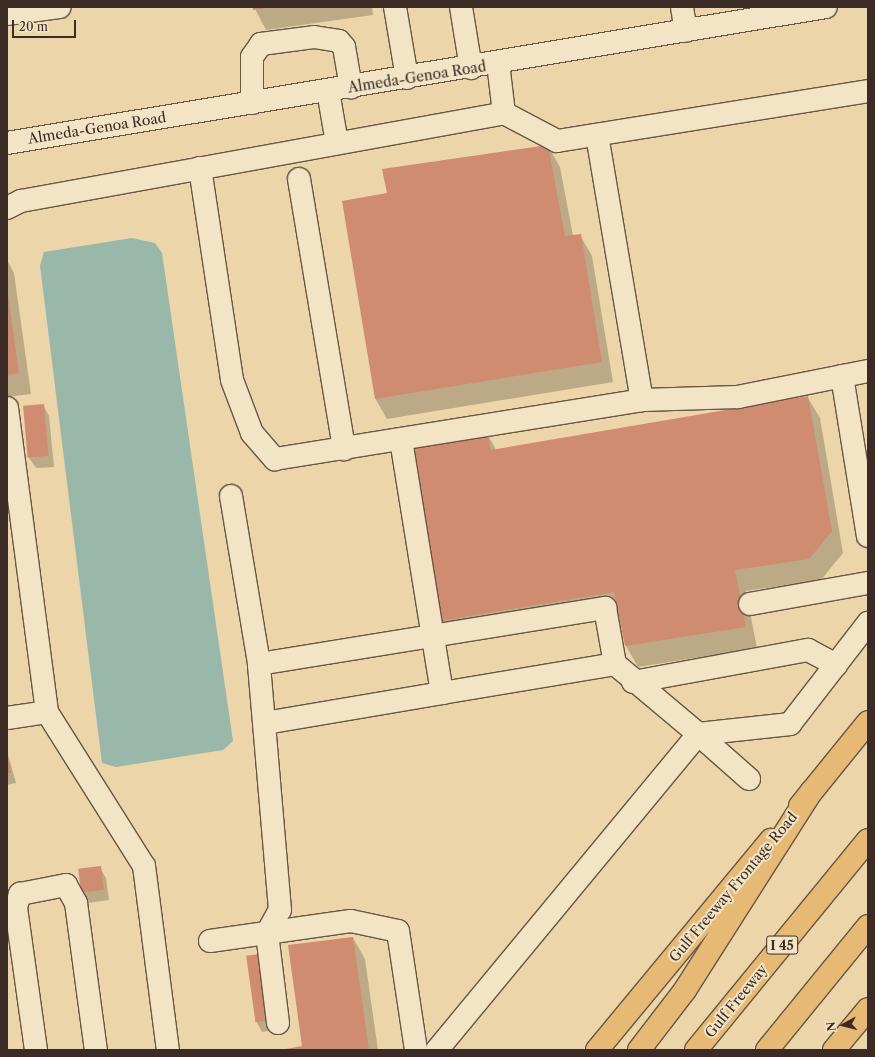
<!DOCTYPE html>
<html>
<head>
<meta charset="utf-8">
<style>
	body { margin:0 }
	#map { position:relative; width:875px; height:1057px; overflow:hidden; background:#ecd5a8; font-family:"Libre Caslon Text",serif }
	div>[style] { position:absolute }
	.water>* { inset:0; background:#99b8aa }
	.shadow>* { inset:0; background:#0003 }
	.building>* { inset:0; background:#d08c70; transform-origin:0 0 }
	.roads { filter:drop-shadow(1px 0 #685646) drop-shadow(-1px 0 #685646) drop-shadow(0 1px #685646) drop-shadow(0 -1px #685646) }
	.minor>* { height:22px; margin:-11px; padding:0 11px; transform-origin:11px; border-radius:11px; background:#f3e4c6 }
	.major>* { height:22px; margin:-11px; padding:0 11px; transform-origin:11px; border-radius:11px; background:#e6ba74 }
	.highway>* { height:22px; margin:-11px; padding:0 11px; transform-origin:11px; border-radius:11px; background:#e6ba74 }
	span { translate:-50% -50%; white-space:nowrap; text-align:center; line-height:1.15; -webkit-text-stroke:4px #f3e4c6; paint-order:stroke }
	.shield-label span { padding:1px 3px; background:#f3e4c6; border:1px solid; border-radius:3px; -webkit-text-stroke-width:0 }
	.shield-label { font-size:13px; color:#3c2b25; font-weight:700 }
	.street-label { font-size:14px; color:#3c2b25 }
	.frame { position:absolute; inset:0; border:8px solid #3c2b25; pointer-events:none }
	.north { position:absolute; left:823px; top:1005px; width:40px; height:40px; -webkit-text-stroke:3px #f3e4c6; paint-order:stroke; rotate:263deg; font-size:11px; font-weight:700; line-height:16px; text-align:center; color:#3c2b25 }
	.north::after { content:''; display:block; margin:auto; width:14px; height:18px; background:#3c2b25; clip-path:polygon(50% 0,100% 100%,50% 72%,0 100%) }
	.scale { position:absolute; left:12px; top:20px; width:64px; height:18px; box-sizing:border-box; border:2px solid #3c2b25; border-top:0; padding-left:5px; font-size:12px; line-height:14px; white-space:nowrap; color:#3c2b25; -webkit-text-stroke:3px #f3e4c6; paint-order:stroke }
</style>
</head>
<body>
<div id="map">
	<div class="water">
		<i style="clip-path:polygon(132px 238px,155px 243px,162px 253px,233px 741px,223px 750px,116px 767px,102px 763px,40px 266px,44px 252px)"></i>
	</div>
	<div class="shadow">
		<i style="clip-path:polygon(254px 7px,372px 7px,373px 15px,266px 30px)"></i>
		<i style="clip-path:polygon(548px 146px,560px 167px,573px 236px,580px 235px,592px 256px,613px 382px,387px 419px,375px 398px,388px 194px)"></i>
		<i style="clip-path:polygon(7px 260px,14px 273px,31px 394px,7px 397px)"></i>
		<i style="clip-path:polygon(808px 398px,820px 418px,843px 553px,821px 580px,746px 591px,757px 648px,638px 667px,626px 646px,619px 614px,452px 641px,440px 620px,488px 435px,496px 450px)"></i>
		<i style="clip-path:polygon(43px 405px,49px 416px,54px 467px,36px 468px,29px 458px)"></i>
		<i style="clip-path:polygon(7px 751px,16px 783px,7px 785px)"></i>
		<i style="clip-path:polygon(100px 868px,106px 878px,109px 900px,88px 903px,82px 892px)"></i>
		<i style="clip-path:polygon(353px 938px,365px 959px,378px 1050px,281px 1050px,303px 1047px)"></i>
		<i style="clip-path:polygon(247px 957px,280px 1029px,262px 1032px,256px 1021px)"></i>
	</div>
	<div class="building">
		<i style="clip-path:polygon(253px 7px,267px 7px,267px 8px,253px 10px)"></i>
		<i style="clip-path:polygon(548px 145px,565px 236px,581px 234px,602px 362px,375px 399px,342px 201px,387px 193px,382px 169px)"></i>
		<i style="clip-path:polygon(7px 288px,19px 373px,7px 375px)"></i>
		<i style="clip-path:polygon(808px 396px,832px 531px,809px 559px,735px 570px,746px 627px,625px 646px,614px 592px,439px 621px,411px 447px,488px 434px,491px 450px)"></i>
		<i style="left:44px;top:404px;width:52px;height:21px;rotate:85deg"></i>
		<i style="clip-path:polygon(7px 754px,11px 773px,7px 773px)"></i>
		<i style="left:101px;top:866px;width:24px;height:23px;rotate:83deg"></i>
		<i style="clip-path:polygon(353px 937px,369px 1050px,280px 1050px,302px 1046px,288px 945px)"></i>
		<i style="left:266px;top:953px;width:67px;height:20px;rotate:82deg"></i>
	</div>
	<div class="roads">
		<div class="minor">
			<i style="left:395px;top:7px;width:72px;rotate:80.4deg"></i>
			<i style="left:461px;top:7px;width:62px;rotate:80.7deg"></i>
			<i style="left:682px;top:7px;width:24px;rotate:81deg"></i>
			<i style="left:7px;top:14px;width:53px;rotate:-7.5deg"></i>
			<i style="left:498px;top:63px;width:50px;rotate:83.2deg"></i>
			<i style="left:328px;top:91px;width:53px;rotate:80.2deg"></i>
			<i style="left:252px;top:103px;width:46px;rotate:-90deg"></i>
			<i style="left:252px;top:57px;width:16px;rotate:-55deg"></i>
			<i style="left:261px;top:44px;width:53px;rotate:-7.5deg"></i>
			<i style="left:314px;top:37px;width:25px;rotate:9deg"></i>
			<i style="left:339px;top:41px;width:8px;rotate:50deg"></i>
			<i style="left:344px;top:47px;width:41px;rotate:80.1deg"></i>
			<i style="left:597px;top:135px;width:269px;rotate:80.4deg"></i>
			<i style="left:7px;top:143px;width:830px;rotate:-9.43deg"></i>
			<i style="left:200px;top:168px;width:214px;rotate:81.4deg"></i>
			<i style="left:232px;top:380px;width:57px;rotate:69.3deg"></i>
			<i style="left:252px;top:433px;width:35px;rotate:49deg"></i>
			<i style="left:275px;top:459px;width:372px;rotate:-9.1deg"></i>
			<i style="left:642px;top:400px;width:96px;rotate:-1.8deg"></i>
			<i style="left:738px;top:397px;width:133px;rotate:-11.3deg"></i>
			<i style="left:299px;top:179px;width:274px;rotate:80.5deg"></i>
			<i style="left:7px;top:208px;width:16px;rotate:-27deg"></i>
			<i style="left:21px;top:201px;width:491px;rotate:-10.3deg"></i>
			<i style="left:504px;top:113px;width:60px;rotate:27.8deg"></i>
			<i style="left:557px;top:141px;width:315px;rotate:-9.1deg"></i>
			<i style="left:842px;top:376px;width:162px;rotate:80.8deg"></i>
			<i style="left:7px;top:408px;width:307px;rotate:82.5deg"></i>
			<i style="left:47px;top:712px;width:182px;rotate:57.8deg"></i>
			<i style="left:144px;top:866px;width:186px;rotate:82.6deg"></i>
			<i style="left:231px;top:496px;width:170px;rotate:80.5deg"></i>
			<i style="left:750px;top:604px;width:120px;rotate:-10.1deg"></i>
			<i style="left:633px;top:682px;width:178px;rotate:-10.4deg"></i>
			<i style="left:808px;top:650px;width:32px;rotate:28deg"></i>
			<i style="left:442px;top:693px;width:175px;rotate:-9.5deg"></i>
			<i style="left:615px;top:664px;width:109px;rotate:40.1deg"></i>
			<i style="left:698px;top:734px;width:93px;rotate:-6.2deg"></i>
			<i style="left:790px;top:724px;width:128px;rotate:-52.3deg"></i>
			<i style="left:7px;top:718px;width:40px;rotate:-8.5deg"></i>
			<i style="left:265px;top:723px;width:180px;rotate:-9.6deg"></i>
			<i style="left:442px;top:693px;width:255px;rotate:-99.2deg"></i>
			<i style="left:210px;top:941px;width:142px;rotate:-8.1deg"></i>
			<i style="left:351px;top:921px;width:48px;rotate:12deg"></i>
			<i style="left:398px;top:931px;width:120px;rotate:81.4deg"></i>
			<i style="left:278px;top:1023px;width:91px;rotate:-97deg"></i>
			<i style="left:267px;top:933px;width:26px;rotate:-61deg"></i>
			<i style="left:280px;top:910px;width:247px;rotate:-94.9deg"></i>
			<i style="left:259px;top:664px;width:351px;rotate:-9.2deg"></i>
			<i style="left:605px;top:608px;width:57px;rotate:79.9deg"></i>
			<i style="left:36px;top:1050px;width:144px;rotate:-98deg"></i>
			<i style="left:16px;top:907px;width:14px;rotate:-73deg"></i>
			<i style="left:20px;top:894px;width:47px;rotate:-11.1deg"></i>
			<i style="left:66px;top:885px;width:21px;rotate:61deg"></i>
			<i style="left:76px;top:903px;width:148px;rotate:82.3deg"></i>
			<i style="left:437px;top:1050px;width:410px;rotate:-50.4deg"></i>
			<i style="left:698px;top:734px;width:68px;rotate:41.4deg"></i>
		</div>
		<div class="major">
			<i style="left:800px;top:806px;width:108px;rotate:-51deg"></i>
			<i style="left:597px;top:1050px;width:273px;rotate:-50.4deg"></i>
		</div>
		<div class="highway">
			<i style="left:639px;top:1050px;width:76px;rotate:-52.5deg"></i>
			<i style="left:685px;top:990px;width:236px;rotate:-57.5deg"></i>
			<i style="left:696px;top:1050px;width:271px;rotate:-50.7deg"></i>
			<i style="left:767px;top:1050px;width:160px;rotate:-50.8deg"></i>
			<i style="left:834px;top:1050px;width:53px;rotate:-50.3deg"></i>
		</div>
	</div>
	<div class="shield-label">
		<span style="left:782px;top:945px">I 45</span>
	</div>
	<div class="street-label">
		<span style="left:417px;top:77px;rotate:-9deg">Almeda-Genoa Road</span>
		<span style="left:97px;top:128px;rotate:-9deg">Almeda-Genoa Road</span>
		<span style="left:733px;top:887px;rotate:-50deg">Gulf Freeway Frontage Road</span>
		<span style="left:736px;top:1001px;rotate:-51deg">Gulf Freeway</span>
	</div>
	<div class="frame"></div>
	<div class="north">N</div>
	<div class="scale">20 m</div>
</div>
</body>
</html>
